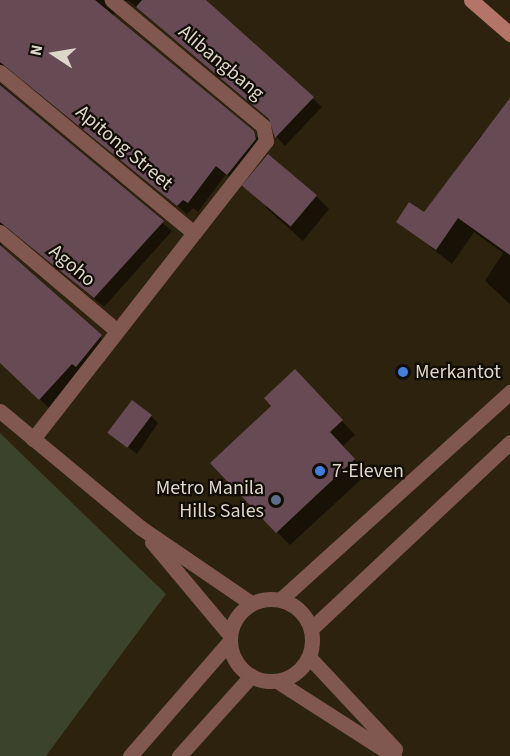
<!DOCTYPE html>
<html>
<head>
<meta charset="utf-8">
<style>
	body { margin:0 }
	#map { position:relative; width:510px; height:756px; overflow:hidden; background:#2d220d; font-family:"Source Sans 3",sans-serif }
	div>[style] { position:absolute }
	.green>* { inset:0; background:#3c432c }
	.shadow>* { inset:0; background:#0007 }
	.building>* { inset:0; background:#664b55; transform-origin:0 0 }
	.minor>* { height:15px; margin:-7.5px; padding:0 7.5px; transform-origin:7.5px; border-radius:7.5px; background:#805850 }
	.minor>.ring { margin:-7.5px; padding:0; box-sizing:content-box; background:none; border:15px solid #805850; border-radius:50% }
	.secondary>* { height:15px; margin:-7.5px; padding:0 7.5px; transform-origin:7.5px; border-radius:7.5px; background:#b47467 }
	.dots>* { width:16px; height:16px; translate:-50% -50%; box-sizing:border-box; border:3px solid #110d05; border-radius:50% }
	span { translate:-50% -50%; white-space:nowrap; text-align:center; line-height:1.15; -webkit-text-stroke:4.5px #110d05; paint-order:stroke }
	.street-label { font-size:20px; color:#ddd6c9 }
	.poi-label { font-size:20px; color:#ddd6c9 }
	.left { translate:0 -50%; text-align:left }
	.right { translate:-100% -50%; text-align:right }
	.north { position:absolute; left:24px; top:24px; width:60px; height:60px; -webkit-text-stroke:4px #110d05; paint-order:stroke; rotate:282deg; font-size:16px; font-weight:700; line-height:24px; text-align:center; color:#ddd6c9 }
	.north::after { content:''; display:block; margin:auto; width:21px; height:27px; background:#ddd6c9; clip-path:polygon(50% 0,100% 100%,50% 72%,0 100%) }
</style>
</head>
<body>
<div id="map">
	<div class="green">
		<i style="clip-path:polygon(0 433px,166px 594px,46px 756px,0 756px)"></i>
	</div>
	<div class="shadow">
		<i style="clip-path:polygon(0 0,202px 0,322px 107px,285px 146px,277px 137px,271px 120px,129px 1px,114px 2px,114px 17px,263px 142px,237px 183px,226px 174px,198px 212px,193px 208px,187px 214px,17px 73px,6px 72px,0 79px)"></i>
		<i style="clip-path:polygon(0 84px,172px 231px,104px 307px,17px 233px,1px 235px,2px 249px,110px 346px,49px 408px,3px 365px,0 347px)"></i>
		<i style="clip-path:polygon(510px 116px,510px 304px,485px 281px,503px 253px,474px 232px,452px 264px,398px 221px,425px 214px,481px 135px,484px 137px)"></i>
		<i style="clip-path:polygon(316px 196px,329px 209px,303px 241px,265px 207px)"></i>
		<i style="clip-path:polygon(308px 384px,355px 435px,343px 446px,367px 474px,290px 545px,277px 532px)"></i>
		<i style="clip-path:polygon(151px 416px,158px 423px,137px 454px,110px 433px)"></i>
	</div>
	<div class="building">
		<i style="clip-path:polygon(0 0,95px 0,254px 131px,256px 139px,227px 175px,216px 166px,188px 203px,183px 200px,177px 206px,0 62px)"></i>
		<i style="clip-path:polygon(142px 0,206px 0,314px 97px,275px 138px,269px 119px,136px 7px)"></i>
		<i style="clip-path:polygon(0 85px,164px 221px,94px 298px,0 222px)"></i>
		<i style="clip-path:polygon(510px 98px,510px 255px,458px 218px,436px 250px,396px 222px,409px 202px,424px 212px)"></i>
		<i style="left:268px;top:154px;width:64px;height:41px;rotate:40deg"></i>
		<i style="clip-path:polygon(0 245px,102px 335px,76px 367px,72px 364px,39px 400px,0 363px)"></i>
		<i style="clip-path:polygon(295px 369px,343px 420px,330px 432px,355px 459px,276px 533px,210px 463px,271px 406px,264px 398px)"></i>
		<i style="left:132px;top:400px;width:25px;height:41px;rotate:37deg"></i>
	</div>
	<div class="minor">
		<i style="left:0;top:72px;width:252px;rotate:39.7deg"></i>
		<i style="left:0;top:232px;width:153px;rotate:40.2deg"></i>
		<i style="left:0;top:411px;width:183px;rotate:39.7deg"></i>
		<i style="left:141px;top:528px;width:133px;rotate:34.3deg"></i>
		<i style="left:33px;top:439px;width:378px;rotate:-52deg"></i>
		<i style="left:266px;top:141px;width:15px;rotate:-101deg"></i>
		<i style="left:263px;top:126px;width:197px;rotate:-140.2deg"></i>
		<i style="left:152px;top:542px;width:120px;rotate:50.1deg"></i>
		<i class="ring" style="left:230px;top:599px;width:67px;height:67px"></i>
		<i style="left:281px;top:599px;width:309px;rotate:-42.1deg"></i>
		<i style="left:311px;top:629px;width:273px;rotate:-43.2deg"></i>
		<i style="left:309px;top:657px;width:126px;rotate:46.9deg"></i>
		<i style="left:277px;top:681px;width:139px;rotate:32.7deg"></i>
		<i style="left:130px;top:756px;width:152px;rotate:-49deg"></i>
		<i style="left:179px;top:756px;width:108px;rotate:-48deg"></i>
	</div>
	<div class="secondary">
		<i style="left:471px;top:0;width:52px;rotate:41.1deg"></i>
	</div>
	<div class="dots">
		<i style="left:403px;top:372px;background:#3f7fe0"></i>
		<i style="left:320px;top:471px;background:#3f7fe0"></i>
		<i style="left:276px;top:500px;background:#5c6f8a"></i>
	</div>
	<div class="street-label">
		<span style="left:221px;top:63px;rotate:40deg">Alibangbang</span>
		<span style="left:124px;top:148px;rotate:40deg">Apitong Street</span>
		<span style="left:72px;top:266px;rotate:40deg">Agoho</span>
	</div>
	<div class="poi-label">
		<span class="left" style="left:415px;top:372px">Merkantot</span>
		<span class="left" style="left:332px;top:471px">7-Eleven</span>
		<span class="right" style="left:264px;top:500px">Metro Manila<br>Hills Sales</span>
	</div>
	<div class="north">N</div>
</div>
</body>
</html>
